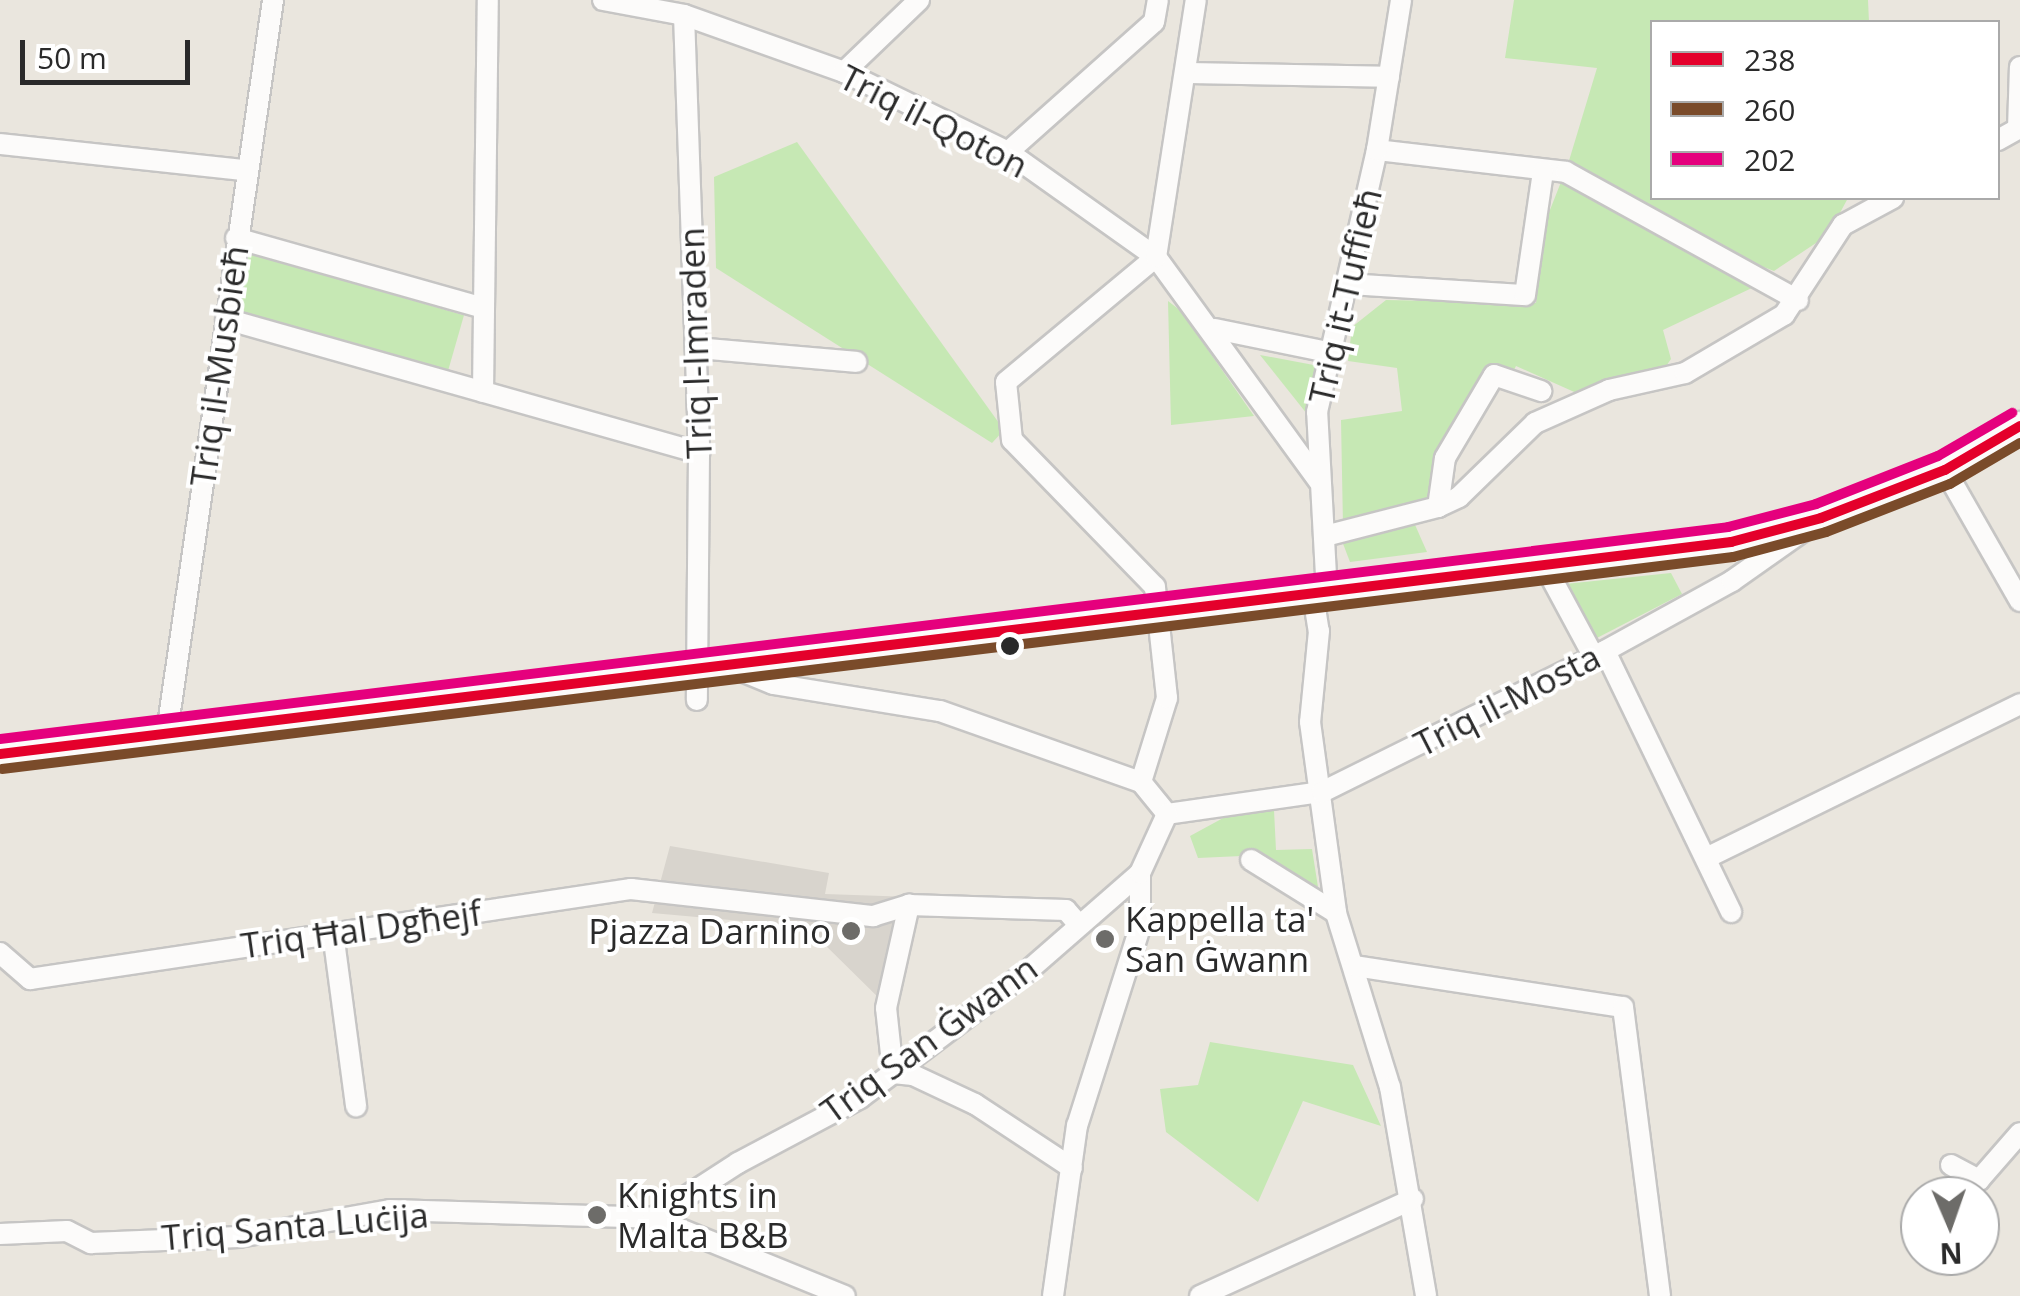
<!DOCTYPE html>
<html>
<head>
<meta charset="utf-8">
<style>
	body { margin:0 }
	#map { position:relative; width:2020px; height:1296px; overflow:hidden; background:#eae6de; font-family:"Open Sans",sans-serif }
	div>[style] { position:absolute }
	.green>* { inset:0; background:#c6e8b4; transform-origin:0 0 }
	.plaza>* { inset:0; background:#d8d4cd }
	.roads { filter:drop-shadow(2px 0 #c6c5c4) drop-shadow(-2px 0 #c6c5c4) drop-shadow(0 2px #c6c5c4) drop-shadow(0 -2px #c6c5c4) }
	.street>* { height:20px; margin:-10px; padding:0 10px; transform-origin:10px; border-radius:10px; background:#fcfbfa }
	.secondary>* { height:28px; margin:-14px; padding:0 14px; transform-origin:14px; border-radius:14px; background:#fcfbfa }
	.bus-1>* { height:10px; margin:-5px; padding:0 5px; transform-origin:5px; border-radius:5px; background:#e4002b }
	.bus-2>* { height:10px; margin:-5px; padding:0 5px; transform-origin:5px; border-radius:5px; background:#7a4b2a }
	.bus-3>* { height:10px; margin:-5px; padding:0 5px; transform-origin:5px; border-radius:5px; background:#e5007d }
	.dots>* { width:28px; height:28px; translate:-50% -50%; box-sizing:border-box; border:5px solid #fff; border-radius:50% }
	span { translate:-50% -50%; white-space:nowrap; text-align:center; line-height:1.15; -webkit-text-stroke:8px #fff; paint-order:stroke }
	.street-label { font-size:35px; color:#2a2a2a }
	.poi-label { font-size:35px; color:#2a2a2a }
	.left { translate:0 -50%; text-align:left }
	.right { translate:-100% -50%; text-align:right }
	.legend { position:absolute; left:1650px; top:20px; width:350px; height:180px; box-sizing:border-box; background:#fff; border:2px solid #aaa; margin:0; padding:12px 18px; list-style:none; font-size:30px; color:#2a2a2a }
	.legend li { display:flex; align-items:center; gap:20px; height:50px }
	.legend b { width:50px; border:2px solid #aaa }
	.north { position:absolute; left:1900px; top:1176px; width:100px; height:100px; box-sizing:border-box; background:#fff; border:2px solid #aaa; border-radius:50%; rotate:178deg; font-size:28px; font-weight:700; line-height:40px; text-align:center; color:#2a2a2a }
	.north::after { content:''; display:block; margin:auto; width:35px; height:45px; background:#6d6c69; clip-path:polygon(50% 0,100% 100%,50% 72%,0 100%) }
	.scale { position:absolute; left:20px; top:40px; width:170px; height:45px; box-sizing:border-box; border:5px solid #2a2a2a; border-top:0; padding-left:12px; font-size:30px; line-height:35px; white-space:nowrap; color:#2a2a2a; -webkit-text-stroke:8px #fff; paint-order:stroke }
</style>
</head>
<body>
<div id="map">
	<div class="green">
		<i style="clip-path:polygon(1514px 0,1868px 0,1869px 22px,1652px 22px,1652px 198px,1848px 198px,1828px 235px,1774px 271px,1735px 256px,1568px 164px,1597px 68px,1505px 58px)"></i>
		<i style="clip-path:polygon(797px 142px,1004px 430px,992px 443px,716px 268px,714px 177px)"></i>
		<i style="clip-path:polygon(1561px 182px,1754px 287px,1663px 330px,1671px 359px,1662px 372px,1581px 395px,1516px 366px,1512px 374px,1487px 373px,1441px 457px,1428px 503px,1343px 526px,1341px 420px,1402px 411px,1397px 368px,1348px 361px,1352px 327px,1386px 300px,1536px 303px,1546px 220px)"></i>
		<i style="left:240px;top:251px;width:233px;height:60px;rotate:16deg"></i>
		<i style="clip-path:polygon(1168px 301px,1181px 311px,1254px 416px,1171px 425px)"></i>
		<i style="clip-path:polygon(1260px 355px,1319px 366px,1311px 419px)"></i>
		<i style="clip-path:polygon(1412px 518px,1427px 552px,1350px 562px,1342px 541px)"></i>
		<i style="clip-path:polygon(1671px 573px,1682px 594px,1593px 640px,1565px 584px)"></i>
		<i style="clip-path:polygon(1274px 810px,1276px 850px,1312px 849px,1318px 887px,1270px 867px,1263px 855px,1198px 858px,1190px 836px,1225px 817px)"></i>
		<i style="clip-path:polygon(1210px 1042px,1353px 1065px,1381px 1126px,1303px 1101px,1258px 1202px,1166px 1132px,1160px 1089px,1198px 1085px)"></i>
	</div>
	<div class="plaza">
		<i style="clip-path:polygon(670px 846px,829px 873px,825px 894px,912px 897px,889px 1008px,818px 938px,785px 925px,652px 913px)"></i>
	</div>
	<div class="roads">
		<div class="street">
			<i style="left:603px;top:0;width:82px;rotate:10.5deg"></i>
			<i style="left:684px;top:15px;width:170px;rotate:19.6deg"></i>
			<i style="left:844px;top:72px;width:182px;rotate:26deg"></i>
			<i style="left:1008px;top:152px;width:181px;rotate:35.4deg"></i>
			<i style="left:1156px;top:257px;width:277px;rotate:54deg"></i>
			<i style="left:684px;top:15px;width:438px;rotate:88deg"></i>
			<i style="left:699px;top:453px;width:247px;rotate:90.5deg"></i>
			<i style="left:844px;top:72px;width:104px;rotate:-43.8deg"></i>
			<i style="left:1186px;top:73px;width:203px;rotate:1.1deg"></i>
			<i style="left:1998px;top:140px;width:23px;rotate:-29deg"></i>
			<i style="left:2018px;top:129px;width:62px;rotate:-88.2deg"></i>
			<i style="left:0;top:144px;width:246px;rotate:6.1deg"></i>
			<i style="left:1377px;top:150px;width:190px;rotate:6.6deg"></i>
			<i style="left:1566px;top:172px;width:265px;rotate:28.9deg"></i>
			<i style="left:1008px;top:152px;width:195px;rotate:-41.7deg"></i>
			<i style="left:1154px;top:22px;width:22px;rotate:-80deg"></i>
			<i style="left:236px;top:238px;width:257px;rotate:15.8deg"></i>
			<i style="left:1348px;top:284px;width:177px;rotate:3.6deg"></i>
			<i style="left:1525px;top:295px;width:125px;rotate:-81.7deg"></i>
			<i style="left:226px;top:319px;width:492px;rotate:15.8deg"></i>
			<i style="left:1215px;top:329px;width:115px;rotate:11.5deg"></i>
			<i style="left:697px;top:348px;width:160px;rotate:5deg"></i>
			<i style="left:483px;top:392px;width:392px;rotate:-89.3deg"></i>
			<i style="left:1945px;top:470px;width:151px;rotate:60.2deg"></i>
			<i style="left:1438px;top:507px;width:49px;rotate:-81.9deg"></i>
			<i style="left:1445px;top:458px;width:96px;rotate:-59.4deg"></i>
			<i style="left:1494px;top:375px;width:50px;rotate:18.8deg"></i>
			<i style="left:1325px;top:536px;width:117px;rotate:-14.4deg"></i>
			<i style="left:1438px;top:507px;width:23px;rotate:-25deg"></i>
			<i style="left:1459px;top:497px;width:106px;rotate:-44.2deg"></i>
			<i style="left:1535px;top:423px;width:81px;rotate:-24deg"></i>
			<i style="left:1609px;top:390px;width:78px;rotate:-12.6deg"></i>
			<i style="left:1685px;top:373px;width:115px;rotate:-30.4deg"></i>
			<i style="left:1784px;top:315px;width:108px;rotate:-56.8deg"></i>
			<i style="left:1843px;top:225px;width:57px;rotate:-28.4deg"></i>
			<i style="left:1546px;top:568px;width:101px;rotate:61.7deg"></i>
			<i style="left:1327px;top:594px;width:182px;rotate:-93.1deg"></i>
			<i style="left:1317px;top:412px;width:269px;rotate:-77.1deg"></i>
			<i style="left:1377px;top:150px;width:152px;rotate:-80.9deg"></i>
			<i style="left:1313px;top:595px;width:36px;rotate:81deg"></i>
			<i style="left:1319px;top:631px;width:91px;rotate:95.6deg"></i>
			<i style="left:1310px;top:722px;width:193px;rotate:82.2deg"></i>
			<i style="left:1336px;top:913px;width:182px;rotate:72.8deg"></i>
			<i style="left:1390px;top:1087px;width:212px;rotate:80.2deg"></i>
			<i style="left:1605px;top:651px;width:290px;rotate:64.2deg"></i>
			<i style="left:732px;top:667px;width:44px;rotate:22.5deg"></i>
			<i style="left:773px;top:684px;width:169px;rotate:9.2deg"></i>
			<i style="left:940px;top:711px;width:213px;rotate:19.5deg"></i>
			<i style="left:1141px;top:782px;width:41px;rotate:50.9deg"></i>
			<i style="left:167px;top:732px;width:740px;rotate:-81.76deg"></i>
			<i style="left:1141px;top:782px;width:88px;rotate:-72.8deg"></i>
			<i style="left:1167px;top:698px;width:112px;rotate:-96.2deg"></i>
			<i style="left:1155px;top:587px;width:205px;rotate:-134.2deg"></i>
			<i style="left:1012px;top:440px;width:58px;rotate:-95.9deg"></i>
			<i style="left:1006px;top:382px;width:195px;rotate:-39.8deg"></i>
			<i style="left:1156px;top:257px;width:260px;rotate:-81.2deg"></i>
			<i style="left:1167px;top:814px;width:157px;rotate:-8.1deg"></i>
			<i style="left:1322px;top:792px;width:304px;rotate:-26.4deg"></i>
			<i style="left:1594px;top:657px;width:158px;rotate:-28.8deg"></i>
			<i style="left:1732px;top:581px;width:95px;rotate:-35.2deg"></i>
			<i style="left:1706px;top:858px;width:350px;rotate:-26.1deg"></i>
			<i style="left:1251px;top:860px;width:100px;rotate:31.9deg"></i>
			<i style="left:333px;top:933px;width:175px;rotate:82.4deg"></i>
			<i style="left:0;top:953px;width:40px;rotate:41deg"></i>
			<i style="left:30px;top:979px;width:608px;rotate:-8.52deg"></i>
			<i style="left:631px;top:889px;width:244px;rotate:6.4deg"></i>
			<i style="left:873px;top:916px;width:38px;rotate:-17deg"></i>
			<i style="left:909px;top:905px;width:157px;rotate:1.8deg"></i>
			<i style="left:1066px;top:910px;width:20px;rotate:49deg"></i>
			<i style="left:1354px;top:966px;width:272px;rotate:8.7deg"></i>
			<i style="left:1623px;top:1007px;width:291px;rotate:82.7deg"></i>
			<i style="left:893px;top:1073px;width:20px;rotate:6deg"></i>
			<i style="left:913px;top:1075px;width:68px;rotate:25.1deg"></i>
			<i style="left:975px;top:1104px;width:116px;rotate:33.4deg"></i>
			<i style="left:893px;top:1073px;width:65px;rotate:-96.1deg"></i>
			<i style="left:886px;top:1008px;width:106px;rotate:-77.4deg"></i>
			<i style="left:1951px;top:1165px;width:32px;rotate:28deg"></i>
			<i style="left:1979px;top:1180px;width:62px;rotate:-48.9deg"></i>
			<i style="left:653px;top:1218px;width:101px;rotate:-32.9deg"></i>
			<i style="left:738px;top:1163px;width:138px;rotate:-28deg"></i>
			<i style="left:860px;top:1098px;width:212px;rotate:-37.1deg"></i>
			<i style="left:1029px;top:970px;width:147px;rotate:-41.1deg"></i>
			<i style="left:0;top:1234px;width:67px;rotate:-2.6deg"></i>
			<i style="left:67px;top:1231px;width:27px;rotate:27deg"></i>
			<i style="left:91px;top:1243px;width:148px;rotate:-2.3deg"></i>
			<i style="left:239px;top:1237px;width:153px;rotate:-10.1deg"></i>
			<i style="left:390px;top:1210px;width:263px;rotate:1.7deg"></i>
			<i style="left:653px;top:1218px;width:207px;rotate:22.1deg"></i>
			<i style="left:1053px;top:1296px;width:172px;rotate:-82deg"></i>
			<i style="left:1077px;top:1126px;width:209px;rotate:-72.4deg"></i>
			<i style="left:1140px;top:927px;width:54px;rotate:-90deg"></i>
			<i style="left:1140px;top:873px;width:65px;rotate:-65.4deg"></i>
			<i style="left:1200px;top:1296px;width:234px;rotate:-24.5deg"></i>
		</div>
		<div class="secondary">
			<i style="left:0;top:754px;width:1744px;rotate:-6.98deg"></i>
			<i style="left:1731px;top:542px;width:93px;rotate:-14.9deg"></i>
			<i style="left:1821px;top:518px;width:133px;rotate:-21.2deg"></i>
			<i style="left:1945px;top:470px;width:87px;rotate:-30.4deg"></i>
		</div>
	</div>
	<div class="bus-1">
		<i style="left:0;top:754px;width:1744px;rotate:-6.98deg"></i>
		<i style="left:1731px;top:542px;width:93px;rotate:-14.9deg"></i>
		<i style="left:1821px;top:518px;width:133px;rotate:-21.2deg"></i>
		<i style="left:1945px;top:470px;width:87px;rotate:-30.4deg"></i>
	</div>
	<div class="bus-2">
		<i style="left:2px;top:769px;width:1744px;rotate:-6.98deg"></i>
		<i style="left:1733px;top:557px;width:96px;rotate:-15deg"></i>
		<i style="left:1826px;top:532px;width:133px;rotate:-21.2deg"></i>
		<i style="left:1950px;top:484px;width:81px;rotate:-30.4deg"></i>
	</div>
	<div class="bus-3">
		<i style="left:0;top:739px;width:1741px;rotate:-6.99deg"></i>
		<i style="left:1728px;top:527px;width:91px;rotate:-14.6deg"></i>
		<i style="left:1816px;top:504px;width:131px;rotate:-21.5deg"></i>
		<i style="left:1938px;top:456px;width:86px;rotate:-30.2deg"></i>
	</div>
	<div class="dots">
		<i style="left:1010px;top:646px;background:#2a2a2a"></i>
		<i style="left:851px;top:931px;background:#6d6c69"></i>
		<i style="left:1105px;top:939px;background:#6d6c69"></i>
		<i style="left:597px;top:1215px;background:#6d6c69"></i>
	</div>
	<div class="street-label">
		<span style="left:934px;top:121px;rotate:27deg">Triq il-Qoton</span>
		<span style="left:1345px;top:296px;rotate:-77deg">Triq it-Tuffieħ</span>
		<span style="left:695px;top:343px;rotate:-92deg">Triq l-Imraden</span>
		<span style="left:219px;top:366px;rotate:-82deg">Triq il-Musbieħ</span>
		<span style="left:1507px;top:700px;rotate:-27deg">Triq il-Mosta</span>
		<span style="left:361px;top:929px;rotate:-8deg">Triq Ħal Dgħejf</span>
		<span style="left:929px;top:1039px;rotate:-36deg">Triq San Ġwann</span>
		<span style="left:295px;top:1226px;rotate:-5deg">Triq Santa Luċija</span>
	</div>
	<div class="poi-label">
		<span class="left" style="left:1125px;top:939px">Kappella ta'<br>San Ġwann</span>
		<span class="right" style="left:831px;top:931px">Pjazza Darnino</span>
		<span class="left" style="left:617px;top:1215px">Knights in<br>Malta B&amp;B</span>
	</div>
	<ul class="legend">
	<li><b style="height:12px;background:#e4002b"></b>238</li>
	<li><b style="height:12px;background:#7a4b2a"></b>260</li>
	<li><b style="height:12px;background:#e5007d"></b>202</li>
	</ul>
	<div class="north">N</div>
	<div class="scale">50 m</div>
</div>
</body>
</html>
